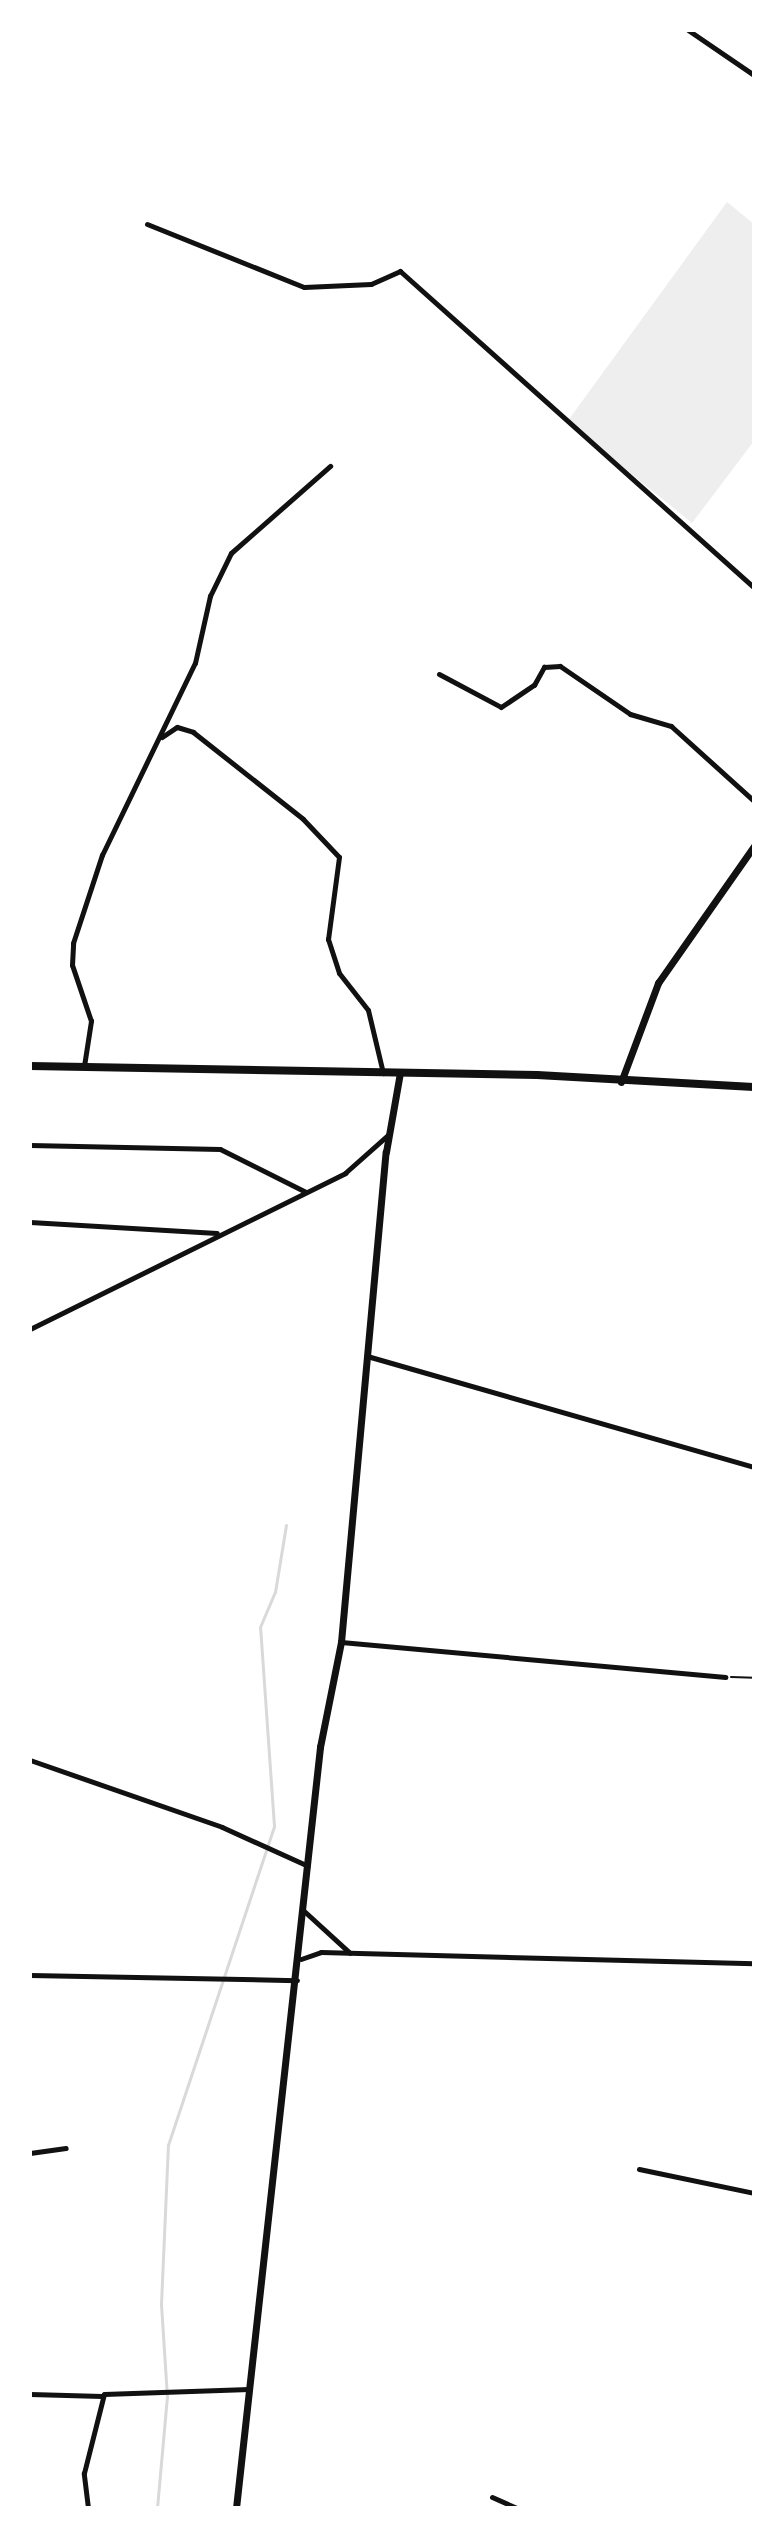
<!DOCTYPE html>
<html>
<head>
<meta charset="utf-8">
<style>
	body { margin:0 }
	#map { position:relative; width:784px; height:2538px; overflow:hidden; background:#fff; font-family:"PT Sans",sans-serif }
	div>[style] { position:absolute }
	.green>* { inset:0; background:#eee }
	.stream>* { height:3px; margin:-1.5px; padding:0 1.5px; transform-origin:1.5px; border-radius:1.5px; background:#d9d9d9 }
	.path>* { height:2px; margin:-1px; padding:0 1px; transform-origin:1px; border-radius:1px; background:#111 }
	.minor>* { height:5px; margin:-2.5px; padding:0 2.5px; transform-origin:2.5px; border-radius:2.5px; background:#111 }
	.tertiary>* { height:7px; margin:-3.5px; padding:0 3.5px; transform-origin:3.5px; border-radius:3.5px; background:#111 }
	.primary>* { height:8px; margin:-4px; padding:0 4px; transform-origin:4px; border-radius:4px; background:#111 }
	span { translate:-50% -50%; white-space:nowrap; text-align:center; line-height:1.15; -webkit-text-stroke:8px #fff; paint-order:stroke }
	.frame { position:absolute; inset:0; border:32px solid #fff; pointer-events:none }
</style>
</head>
<body>
<div id="map">
	<div class="green">
		<i style="clip-path:polygon(727px 202px,754px 224px,754px 441px,692px 523px,567px 422px)"></i>
	</div>
	<div class="stream">
		<i style="left:157px;top:2508px;width:111px;rotate:-84.9deg"></i>
		<i style="left:167px;top:2397px;width:93px;rotate:-93.7deg"></i>
		<i style="left:161px;top:2304px;width:159px;rotate:-87.5deg"></i>
		<i style="left:168px;top:2145px;width:336px;rotate:-71.6deg"></i>
		<i style="left:274px;top:1826px;width:199px;rotate:-94deg"></i>
		<i style="left:260px;top:1627px;width:38px;rotate:-67deg"></i>
		<i style="left:275px;top:1592px;width:68px;rotate:-80.7deg"></i>
	</div>
	<div class="path">
		<i style="left:731px;top:1677px;width:23px;rotate:2deg"></i>
	</div>
	<div class="minor">
		<i style="left:688px;top:30px;width:80px;rotate:34.3deg"></i>
		<i style="left:147px;top:224px;width:169px;rotate:21.9deg"></i>
		<i style="left:304px;top:287px;width:67px;rotate:-2.6deg"></i>
		<i style="left:371px;top:284px;width:32px;rotate:-24deg"></i>
		<i style="left:400px;top:271px;width:475px;rotate:41.8deg"></i>
		<i style="left:439px;top:674px;width:70px;rotate:28deg"></i>
		<i style="left:501px;top:707px;width:40px;rotate:-34deg"></i>
		<i style="left:534px;top:685px;width:21px;rotate:-61deg"></i>
		<i style="left:544px;top:667px;width:16px;rotate:-4deg"></i>
		<i style="left:560px;top:666px;width:85px;rotate:34.4deg"></i>
		<i style="left:630px;top:714px;width:43px;rotate:16.3deg"></i>
		<i style="left:671px;top:726px;width:112px;rotate:42.1deg"></i>
		<i style="left:162px;top:737px;width:18px;rotate:-34deg"></i>
		<i style="left:177px;top:727px;width:17px;rotate:17deg"></i>
		<i style="left:193px;top:732px;width:140px;rotate:38.3deg"></i>
		<i style="left:303px;top:819px;width:52px;rotate:46.5deg"></i>
		<i style="left:339px;top:857px;width:83px;rotate:97.6deg"></i>
		<i style="left:328px;top:939px;width:36px;rotate:72deg"></i>
		<i style="left:339px;top:973px;width:47px;rotate:51.9deg"></i>
		<i style="left:368px;top:1010px;width:65px;rotate:76.6deg"></i>
		<i style="left:84px;top:1066px;width:46px;rotate:-81.2deg"></i>
		<i style="left:91px;top:1021px;width:59px;rotate:-108.7deg"></i>
		<i style="left:72px;top:965px;width:22px;rotate:-87deg"></i>
		<i style="left:73px;top:943px;width:93px;rotate:-71.8deg"></i>
		<i style="left:102px;top:855px;width:213px;rotate:-64.2deg"></i>
		<i style="left:195px;top:663px;width:69px;rotate:-77.4deg"></i>
		<i style="left:210px;top:596px;width:48px;rotate:-64deg"></i>
		<i style="left:231px;top:553px;width:132px;rotate:-41.3deg"></i>
		<i style="left:30px;top:1145px;width:190px;rotate:1.2deg"></i>
		<i style="left:220px;top:1149px;width:96px;rotate:26.6deg"></i>
		<i style="left:30px;top:1222px;width:187px;rotate:3.4deg"></i>
		<i style="left:30px;top:1329px;width:352px;rotate:-26.3deg"></i>
		<i style="left:345px;top:1173px;width:59px;rotate:-41.6deg"></i>
		<i style="left:367px;top:1356px;width:403px;rotate:16deg"></i>
		<i style="left:341px;top:1642px;width:386px;rotate:5.2deg"></i>
		<i style="left:30px;top:1760px;width:203px;rotate:19.2deg"></i>
		<i style="left:222px;top:1827px;width:94px;rotate:24.4deg"></i>
		<i style="left:304px;top:1911px;width:62px;rotate:42.4deg"></i>
		<i style="left:301px;top:1959px;width:21px;rotate:-19deg"></i>
		<i style="left:321px;top:1952px;width:433px;rotate:1.5deg"></i>
		<i style="left:30px;top:1975px;width:267px;rotate:1.1deg"></i>
		<i style="left:30px;top:2153px;width:36px;rotate:-8deg"></i>
		<i style="left:639px;top:2169px;width:117px;rotate:11.8deg"></i>
		<i style="left:30px;top:2394px;width:72px;rotate:1.6deg"></i>
		<i style="left:492px;top:2497px;width:27px;rotate:24deg"></i>
		<i style="left:88px;top:2508px;width:35px;rotate:-97deg"></i>
		<i style="left:84px;top:2473px;width:81px;rotate:-75.8deg"></i>
		<i style="left:104px;top:2394px;width:145px;rotate:-2deg"></i>
	</div>
	<div class="tertiary">
		<i style="left:621px;top:1082px;width:106px;rotate:-69.5deg"></i>
		<i style="left:658px;top:983px;width:167px;rotate:-55deg"></i>
		<i style="left:236px;top:2508px;width:766px;rotate:-83.7deg"></i>
		<i style="left:320px;top:1747px;width:107px;rotate:-78.7deg"></i>
		<i style="left:341px;top:1642px;width:492px;rotate:-84.8deg"></i>
		<i style="left:386px;top:1152px;width:80px;rotate:-80deg"></i>
	</div>
	<div class="primary">
		<i style="left:30px;top:1066px;width:507px;rotate:1.02deg"></i>
		<i style="left:537px;top:1075px;width:217px;rotate:3.2deg"></i>
	</div>
	<div class="frame"></div>
</div>
</body>
</html>
